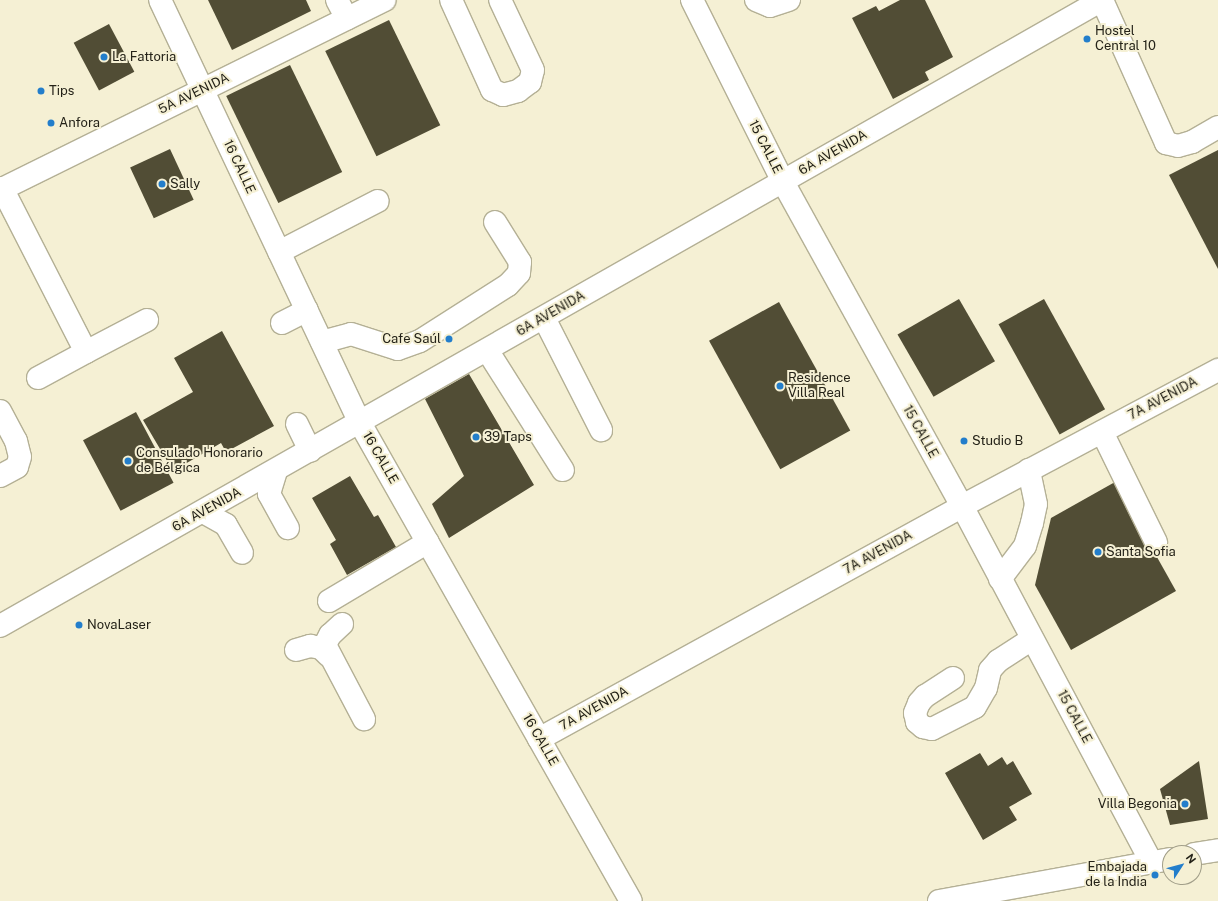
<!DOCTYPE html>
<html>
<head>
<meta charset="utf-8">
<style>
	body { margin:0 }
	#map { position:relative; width:1218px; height:901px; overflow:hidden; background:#f5f0d4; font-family:"Public Sans",sans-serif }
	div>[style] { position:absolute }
	.building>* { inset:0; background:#514d35; transform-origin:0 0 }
	.roads { filter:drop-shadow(1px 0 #b4b095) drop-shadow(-1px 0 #b4b095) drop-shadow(0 1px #b4b095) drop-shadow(0 -1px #b4b095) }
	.minor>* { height:22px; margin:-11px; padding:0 11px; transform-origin:11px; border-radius:11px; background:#fff }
	.dots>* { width:11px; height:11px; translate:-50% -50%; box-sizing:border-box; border:2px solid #f5f0d4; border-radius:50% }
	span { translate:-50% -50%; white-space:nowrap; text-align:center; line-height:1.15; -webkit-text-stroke:4px #f5f0d4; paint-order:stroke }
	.poi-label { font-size:13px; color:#242218 }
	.left { translate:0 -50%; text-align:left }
	.right { translate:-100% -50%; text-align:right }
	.street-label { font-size:13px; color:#242218 }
	.north { position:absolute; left:1162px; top:845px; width:40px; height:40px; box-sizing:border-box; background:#f5f0d4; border:1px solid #a19e89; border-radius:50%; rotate:54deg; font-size:11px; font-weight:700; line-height:16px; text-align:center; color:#242218 }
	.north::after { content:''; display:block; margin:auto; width:14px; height:18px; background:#237ecb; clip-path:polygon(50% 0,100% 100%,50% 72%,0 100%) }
</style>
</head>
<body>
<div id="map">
	<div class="building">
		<i style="clip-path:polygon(208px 0,306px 0,311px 11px,232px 50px)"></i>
		<i style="clip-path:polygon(900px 0,925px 0,953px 57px,925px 72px,929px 80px,893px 99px,852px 18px,876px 6px,879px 11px)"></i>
		<i style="left:389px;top:20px;width:117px;height:71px;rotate:64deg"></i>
		<i style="left:109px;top:24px;width:54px;height:40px;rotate:62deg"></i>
		<i style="left:290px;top:65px;width:119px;height:71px;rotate:64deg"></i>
		<i style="left:170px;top:149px;width:56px;height:44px;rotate:65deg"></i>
		<i style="clip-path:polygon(1218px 150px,1218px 269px,1169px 175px)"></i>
		<i style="left:959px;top:299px;width:72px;height:71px;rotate:60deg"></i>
		<i style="left:1044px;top:299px;width:126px;height:52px;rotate:61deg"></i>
		<i style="left:779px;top:302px;width:147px;height:80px;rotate:61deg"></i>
		<i style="clip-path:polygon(222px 331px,274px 426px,226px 452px,221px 443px,173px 471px,143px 420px,193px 392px,174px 358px)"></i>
		<i style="clip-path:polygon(469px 374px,534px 485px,449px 538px,432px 504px,464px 476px,425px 399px)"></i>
		<i style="left:136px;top:412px;width:80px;height:60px;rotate:62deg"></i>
		<i style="clip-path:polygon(350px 476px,374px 517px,378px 515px,396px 547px,347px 575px,330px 544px,336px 540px,312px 498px)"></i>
		<i style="clip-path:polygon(1115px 482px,1176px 591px,1071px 650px,1035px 585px,1051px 518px)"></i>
		<i style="clip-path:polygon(980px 753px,988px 766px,1002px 757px,1007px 765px,1013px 761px,1032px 794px,1009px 807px,1017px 820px,983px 840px,945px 773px)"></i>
		<i style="clip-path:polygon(1199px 761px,1208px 819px,1170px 825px,1160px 789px)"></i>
	</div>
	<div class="roads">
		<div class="minor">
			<i style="left:160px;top:0;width:468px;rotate:64.7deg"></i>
			<i style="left:360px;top:423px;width:549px;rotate:60.45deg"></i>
			<i style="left:337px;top:0;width:21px;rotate:62deg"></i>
			<i style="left:451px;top:0;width:99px;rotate:65.5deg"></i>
			<i style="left:492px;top:90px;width:12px;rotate:24deg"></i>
			<i style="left:503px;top:95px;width:16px;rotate:-15deg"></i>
			<i style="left:518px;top:91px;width:15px;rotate:-37deg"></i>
			<i style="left:530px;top:82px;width:12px;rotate:-76deg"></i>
			<i style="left:533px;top:70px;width:77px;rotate:-115.2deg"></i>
			<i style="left:692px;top:0;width:203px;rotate:63.4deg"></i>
			<i style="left:783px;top:182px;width:370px;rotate:61.1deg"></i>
			<i style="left:962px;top:506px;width:403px;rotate:62deg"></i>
			<i style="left:756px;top:0;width:15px;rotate:23deg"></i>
			<i style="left:770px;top:6px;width:20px;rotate:-18deg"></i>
			<i style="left:1102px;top:0;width:157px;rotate:65.9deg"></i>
			<i style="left:1166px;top:143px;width:12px;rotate:14deg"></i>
			<i style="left:1178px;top:146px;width:15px;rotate:-16deg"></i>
			<i style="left:1192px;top:142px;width:30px;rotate:-30deg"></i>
			<i style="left:2px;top:188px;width:184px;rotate:62.9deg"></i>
			<i style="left:86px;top:352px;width:69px;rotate:-27.7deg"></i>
			<i style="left:0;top:190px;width:429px;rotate:-26.3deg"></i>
			<i style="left:279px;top:252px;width:111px;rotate:-27.3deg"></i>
			<i style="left:544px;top:318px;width:126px;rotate:63deg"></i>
			<i style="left:282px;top:323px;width:28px;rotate:-27deg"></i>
			<i style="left:322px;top:342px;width:30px;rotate:-15deg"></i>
			<i style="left:351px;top:334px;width:49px;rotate:17.7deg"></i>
			<i style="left:398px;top:349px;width:23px;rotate:-20deg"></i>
			<i style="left:420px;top:341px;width:104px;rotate:-32.5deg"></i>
			<i style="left:508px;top:285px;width:16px;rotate:-47deg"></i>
			<i style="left:519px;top:273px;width:11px;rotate:-85deg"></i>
			<i style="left:520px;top:262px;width:47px;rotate:-122deg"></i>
			<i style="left:487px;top:350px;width:142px;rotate:57.7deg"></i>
			<i style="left:38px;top:378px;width:55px;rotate:-28.4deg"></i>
			<i style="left:0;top:411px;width:34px;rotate:62deg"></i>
			<i style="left:16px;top:441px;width:16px;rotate:76deg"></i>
			<i style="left:20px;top:457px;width:10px;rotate:107deg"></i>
			<i style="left:17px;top:467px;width:19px;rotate:152deg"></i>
			<i style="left:297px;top:424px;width:30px;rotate:64deg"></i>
			<i style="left:1102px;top:432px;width:123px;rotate:63.9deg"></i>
			<i style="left:276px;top:471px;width:24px;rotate:107deg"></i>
			<i style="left:269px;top:494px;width:39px;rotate:61deg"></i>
			<i style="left:203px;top:512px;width:26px;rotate:29deg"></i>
			<i style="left:226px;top:525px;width:32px;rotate:60deg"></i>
			<i style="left:1000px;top:579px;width:41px;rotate:-52.9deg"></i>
			<i style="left:1025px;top:546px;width:24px;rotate:-73deg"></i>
			<i style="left:1032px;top:523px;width:19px;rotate:-78deg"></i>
			<i style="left:1036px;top:504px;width:35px;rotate:-102deg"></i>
			<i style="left:329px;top:601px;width:115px;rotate:-30.8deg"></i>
			<i style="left:342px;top:624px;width:16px;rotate:137deg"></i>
			<i style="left:330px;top:635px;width:11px;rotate:117deg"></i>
			<i style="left:325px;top:645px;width:84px;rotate:62.2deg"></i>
			<i style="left:0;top:626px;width:1267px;rotate:-29.6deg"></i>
			<i style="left:296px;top:650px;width:15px;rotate:-16deg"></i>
			<i style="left:310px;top:646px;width:11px;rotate:10deg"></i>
			<i style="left:321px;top:648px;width:10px;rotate:45deg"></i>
			<i style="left:953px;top:678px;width:33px;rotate:147deg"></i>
			<i style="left:925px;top:696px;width:9px;rotate:131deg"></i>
			<i style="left:919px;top:703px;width:11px;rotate:112deg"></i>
			<i style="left:915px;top:713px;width:9px;rotate:77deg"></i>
			<i style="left:917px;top:722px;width:8px;rotate:40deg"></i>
			<i style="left:923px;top:727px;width:9px;rotate:13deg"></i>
			<i style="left:932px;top:729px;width:48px;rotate:-27.1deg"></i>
			<i style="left:975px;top:707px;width:22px;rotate:-60deg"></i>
			<i style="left:986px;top:688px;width:18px;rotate:-77deg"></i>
			<i style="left:990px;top:670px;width:12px;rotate:-48deg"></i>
			<i style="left:998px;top:661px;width:40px;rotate:-32.9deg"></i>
			<i style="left:539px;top:739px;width:483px;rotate:-28.8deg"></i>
			<i style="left:962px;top:506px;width:290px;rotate:-28deg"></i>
			<i style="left:1194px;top:854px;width:24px;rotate:-9deg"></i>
			<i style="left:939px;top:901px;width:235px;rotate:-10.3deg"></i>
		</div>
	</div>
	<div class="dots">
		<i style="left:1087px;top:39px;background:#237ecb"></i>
		<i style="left:104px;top:57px;background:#237ecb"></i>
		<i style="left:41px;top:91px;background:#237ecb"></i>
		<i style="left:51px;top:123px;background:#237ecb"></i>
		<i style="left:162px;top:184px;background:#237ecb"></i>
		<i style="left:449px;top:339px;background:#237ecb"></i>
		<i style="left:780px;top:386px;background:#237ecb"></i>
		<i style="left:476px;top:437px;background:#237ecb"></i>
		<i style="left:964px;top:441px;background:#237ecb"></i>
		<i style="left:128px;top:461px;background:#237ecb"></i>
		<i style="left:1098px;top:552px;background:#237ecb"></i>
		<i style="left:79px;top:625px;background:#237ecb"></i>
		<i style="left:1185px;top:804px;background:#237ecb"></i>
		<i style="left:1155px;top:875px;background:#237ecb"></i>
	</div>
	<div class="poi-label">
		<span class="left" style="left:1095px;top:39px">Hostel<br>Central 10</span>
		<span class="left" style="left:112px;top:57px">La Fattoria</span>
		<span class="left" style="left:49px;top:91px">Tips</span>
		<span class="left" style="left:59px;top:123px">Anfora</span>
		<span class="left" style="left:170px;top:184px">Sally</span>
		<span class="right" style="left:441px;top:339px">Cafe Saúl</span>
		<span class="left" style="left:788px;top:386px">Residence<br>Villa Real</span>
		<span class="left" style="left:484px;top:437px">39 Taps</span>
		<span class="left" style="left:972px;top:441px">Studio B</span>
		<span class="left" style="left:136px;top:461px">Consulado Honorario<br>de Bélgica</span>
		<span class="left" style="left:1106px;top:552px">Santa Sofia</span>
		<span class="left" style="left:87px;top:625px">NovaLaser</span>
		<span class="right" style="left:1177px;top:804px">Villa Begonia</span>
		<span class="right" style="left:1147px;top:875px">Embajada<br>de la India</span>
	</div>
	<div class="street-label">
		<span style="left:194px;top:94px;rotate:-26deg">5A AVENIDA</span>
		<span style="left:765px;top:147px;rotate:63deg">15 CALLE</span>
		<span style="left:833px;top:153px;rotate:-30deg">6A AVENIDA</span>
		<span style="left:239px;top:167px;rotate:65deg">16 CALLE</span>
		<span style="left:551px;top:314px;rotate:-30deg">6A AVENIDA</span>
		<span style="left:1163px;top:399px;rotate:-28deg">7A AVENIDA</span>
		<span style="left:920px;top:432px;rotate:61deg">15 CALLE</span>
		<span style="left:380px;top:458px;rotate:60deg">16 CALLE</span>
		<span style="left:207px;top:510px;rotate:-29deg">6A AVENIDA</span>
		<span style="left:878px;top:553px;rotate:-29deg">7A AVENIDA</span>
		<span style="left:594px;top:709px;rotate:-29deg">7A AVENIDA</span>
		<span style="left:1074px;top:717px;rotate:62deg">15 CALLE</span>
		<span style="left:540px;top:740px;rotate:60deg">16 CALLE</span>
	</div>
	<div class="north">N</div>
</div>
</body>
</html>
